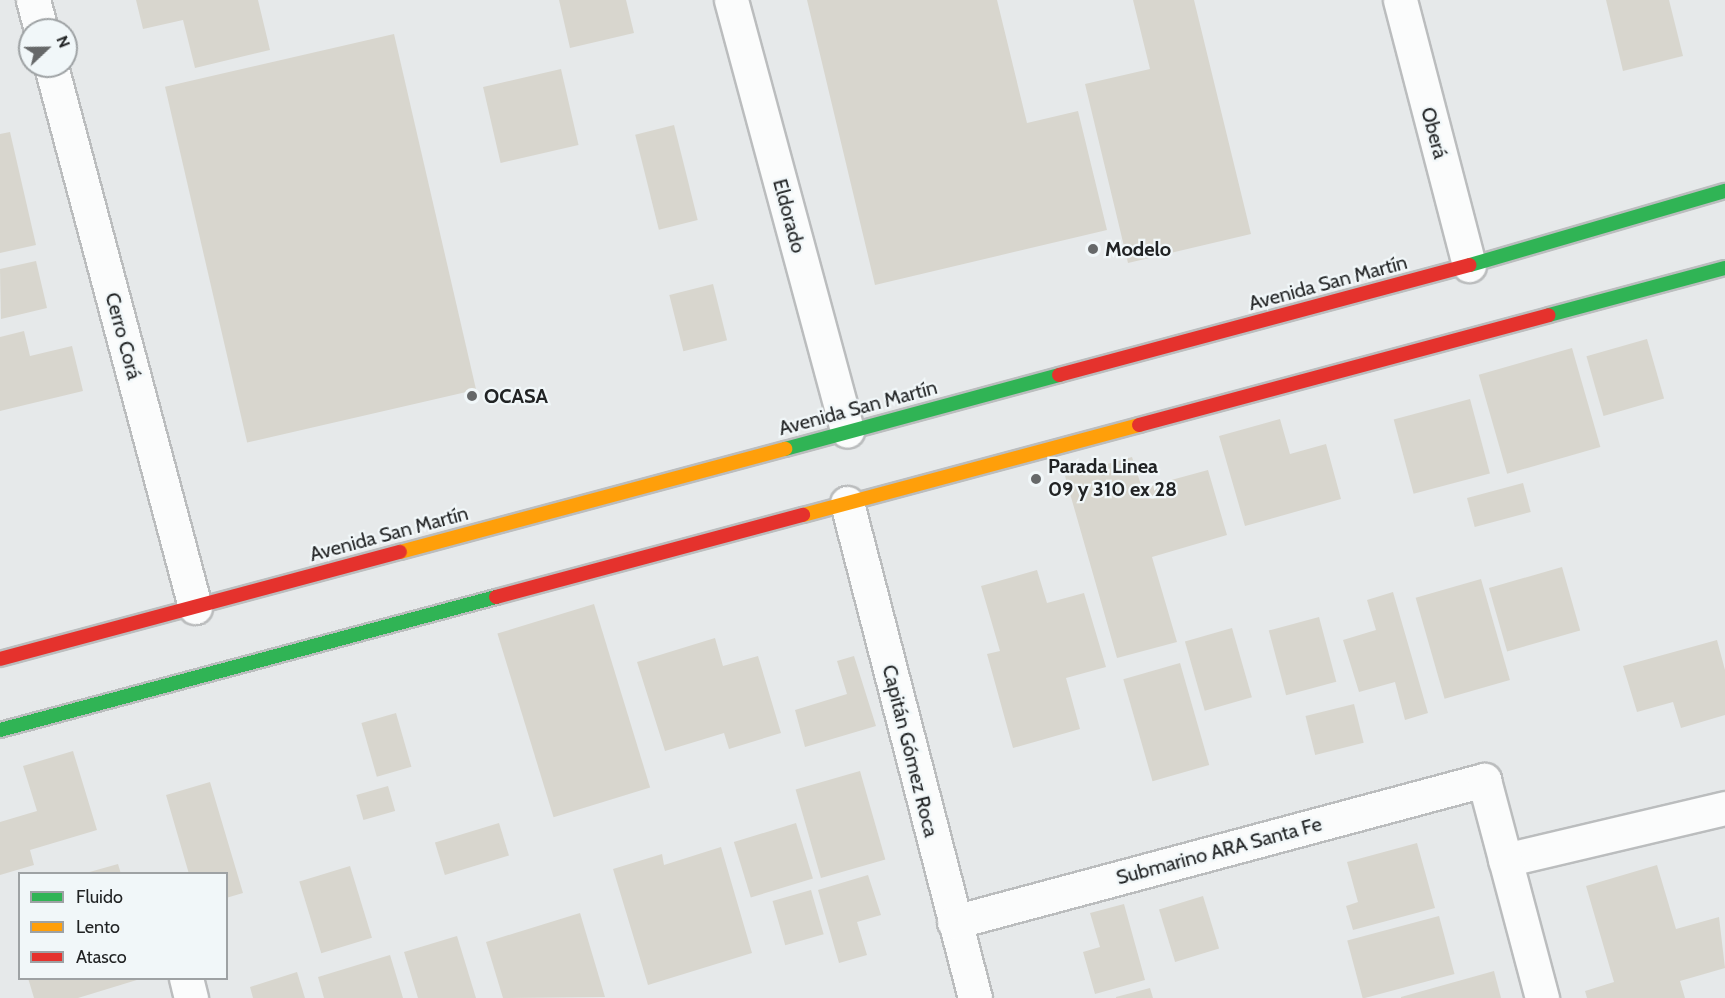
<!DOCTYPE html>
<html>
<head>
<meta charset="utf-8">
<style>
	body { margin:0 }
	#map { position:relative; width:1725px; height:998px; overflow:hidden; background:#e6e9ea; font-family:Cabin,sans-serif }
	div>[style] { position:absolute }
	.building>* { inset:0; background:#d8d6ce; transform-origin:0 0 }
	.roads { filter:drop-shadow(2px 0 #bbbdbe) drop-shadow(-2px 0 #bbbdbe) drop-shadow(0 2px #bbbdbe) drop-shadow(0 -2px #bbbdbe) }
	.street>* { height:33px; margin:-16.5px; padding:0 16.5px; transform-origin:16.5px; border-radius:16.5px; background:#fbfcfc }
	.fast>* { height:14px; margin:-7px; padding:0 7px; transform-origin:7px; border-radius:7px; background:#30b455 }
	.slow>* { height:14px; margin:-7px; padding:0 7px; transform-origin:7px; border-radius:7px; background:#ff9f0a }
	.jam>* { height:14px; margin:-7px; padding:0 7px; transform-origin:7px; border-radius:7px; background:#e5322d }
	.dots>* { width:16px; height:16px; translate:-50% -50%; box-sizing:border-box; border:3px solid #f1f7f9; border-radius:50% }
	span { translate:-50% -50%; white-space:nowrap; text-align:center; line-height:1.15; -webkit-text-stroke:4.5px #f1f7f9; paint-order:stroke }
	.street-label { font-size:20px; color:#212324 }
	.poi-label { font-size:20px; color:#212324; font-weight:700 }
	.left { translate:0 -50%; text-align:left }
	.legend { position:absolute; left:18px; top:872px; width:210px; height:108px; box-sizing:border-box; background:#f1f7f9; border:2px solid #9ea2a4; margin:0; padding:8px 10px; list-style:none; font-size:18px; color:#212324 }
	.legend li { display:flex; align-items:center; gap:12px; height:30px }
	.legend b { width:30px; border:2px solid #9ea2a4 }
	.north { position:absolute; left:18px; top:18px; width:60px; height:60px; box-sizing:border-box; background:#f1f7f9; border:2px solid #9ea2a4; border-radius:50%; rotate:68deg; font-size:16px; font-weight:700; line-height:24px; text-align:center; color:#212324 }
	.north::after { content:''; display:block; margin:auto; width:21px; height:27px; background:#666869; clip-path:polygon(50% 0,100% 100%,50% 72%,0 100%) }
</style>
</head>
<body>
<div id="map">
	<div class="building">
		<i style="clip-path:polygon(136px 0,258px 0,270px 50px,195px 68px,183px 20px,143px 29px)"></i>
		<i style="clip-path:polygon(559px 0,626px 0,634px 33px,570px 48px)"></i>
		<i style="clip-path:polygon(807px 0,997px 0,1027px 123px,1078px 111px,1107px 230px,875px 285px)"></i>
		<i style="clip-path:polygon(1133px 0,1194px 0,1251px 234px,1128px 263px,1085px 84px,1150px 69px)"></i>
		<i style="clip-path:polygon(1606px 0,1669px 0,1683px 56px,1623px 71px)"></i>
		<i style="left:394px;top:34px;width:365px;height:235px;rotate:77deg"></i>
		<i style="left:561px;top:69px;width:78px;height:80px;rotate:77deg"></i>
		<i style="left:674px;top:125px;width:98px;height:40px;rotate:76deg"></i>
		<i style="clip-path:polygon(10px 132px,36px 245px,0 253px,0 134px)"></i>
		<i style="clip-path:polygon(36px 261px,47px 308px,1px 319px,0 269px)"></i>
		<i style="left:713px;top:284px;width:58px;height:45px;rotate:76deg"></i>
		<i style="clip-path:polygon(24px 331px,30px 356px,72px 346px,83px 391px,0 411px,0 337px)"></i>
		<i style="left:1647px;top:339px;width:62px;height:63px;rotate:74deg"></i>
		<i style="left:1572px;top:348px;width:103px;height:97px;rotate:74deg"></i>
		<i style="left:1470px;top:399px;width:77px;height:79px;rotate:75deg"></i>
		<i style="clip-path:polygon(1280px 419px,1290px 454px,1326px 444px,1341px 499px,1245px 526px,1219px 436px)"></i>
		<i style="clip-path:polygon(1132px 457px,1142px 488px,1208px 470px,1227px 535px,1152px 557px,1177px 642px,1117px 658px,1065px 476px)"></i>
		<i style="left:1523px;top:483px;width:30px;height:58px;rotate:75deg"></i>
		<i style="left:1562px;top:567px;width:66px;height:76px;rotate:74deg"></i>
		<i style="clip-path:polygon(1037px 570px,1047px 603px,1084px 593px,1106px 667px,1066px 678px,1080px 729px,1013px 748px,987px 654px,1000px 651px,981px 586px)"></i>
		<i style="left:1481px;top:579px;width:105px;height:68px;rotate:74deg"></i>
		<i style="clip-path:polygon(1393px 592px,1428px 713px,1405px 720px,1395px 682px,1359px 692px,1343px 640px,1376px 630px,1367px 600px)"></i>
		<i style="left:594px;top:604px;width:192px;height:101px;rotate:73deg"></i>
		<i style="left:1319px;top:617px;width:67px;height:52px;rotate:75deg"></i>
		<i style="left:1232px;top:628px;width:72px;height:49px;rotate:74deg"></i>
		<i style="clip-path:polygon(715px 638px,723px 666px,758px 656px,781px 733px,729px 749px,724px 733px,665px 751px,637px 662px)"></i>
		<i style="clip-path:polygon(1717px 640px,1725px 670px,1725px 715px,1681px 728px,1673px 702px,1637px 712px,1623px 666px)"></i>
		<i style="clip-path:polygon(854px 656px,876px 726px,805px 747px,795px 710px,847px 694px,837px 661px)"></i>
		<i style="left:1180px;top:663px;width:106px;height:59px;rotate:74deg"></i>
		<i style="left:1354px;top:704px;width:40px;height:50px;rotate:76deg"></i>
		<i style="left:396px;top:713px;width:56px;height:36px;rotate:74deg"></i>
		<i style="clip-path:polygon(73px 751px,97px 830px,30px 850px,34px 865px,0 875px,0 822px,37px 811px,23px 766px)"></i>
		<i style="left:860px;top:771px;width:92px;height:67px;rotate:74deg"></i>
		<i style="clip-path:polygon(210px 782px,243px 893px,226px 898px,226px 874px,189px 874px,166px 795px)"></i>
		<i style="left:388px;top:786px;width:26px;height:33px;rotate:74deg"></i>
		<i style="left:499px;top:823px;width:34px;height:67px;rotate:73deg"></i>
		<i style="left:796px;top:823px;width:58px;height:65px;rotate:73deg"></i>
		<i style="clip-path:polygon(1417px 843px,1435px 908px,1353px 930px,1346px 906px,1358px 902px,1347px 862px)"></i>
		<i style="clip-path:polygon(721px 847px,752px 953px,648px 985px,613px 869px,662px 854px,664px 865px)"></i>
		<i style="clip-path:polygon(118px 864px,121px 874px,86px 874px,86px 873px)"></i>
		<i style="clip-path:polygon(1657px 865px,1676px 929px,1719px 917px,1725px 968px,1680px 981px,1685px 998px,1587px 998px,1585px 991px,1614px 982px,1586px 886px)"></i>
		<i style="left:350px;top:866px;width:75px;height:53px;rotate:73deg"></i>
		<i style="clip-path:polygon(868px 875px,881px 915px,857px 922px,867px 955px,839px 963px,818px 890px)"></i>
		<i style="left:811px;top:890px;width:46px;height:40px;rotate:74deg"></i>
		<i style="left:1203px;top:896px;width:55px;height:46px;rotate:73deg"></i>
		<i style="clip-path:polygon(1124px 904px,1145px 980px,1095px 994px,1083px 952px,1100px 947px,1090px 913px)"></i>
		<i style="clip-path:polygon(580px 913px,605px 997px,503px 998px,486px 942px)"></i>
		<i style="left:1439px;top:916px;width:60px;height:95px;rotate:75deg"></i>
		<i style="clip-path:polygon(457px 936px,476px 998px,418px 998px,404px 952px)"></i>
		<i style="clip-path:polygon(390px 955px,403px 998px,324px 998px,318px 977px)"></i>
		<i style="clip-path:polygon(1494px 971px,1501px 998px,1401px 998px,1401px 997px)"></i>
		<i style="clip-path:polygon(297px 972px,305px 998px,253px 998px,250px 987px)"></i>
		<i style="clip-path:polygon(28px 978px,140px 978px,140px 979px,78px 998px,34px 998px)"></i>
		<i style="clip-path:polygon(1150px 988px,1153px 998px,1116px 998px,1116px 997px)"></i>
	</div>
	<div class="roads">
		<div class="street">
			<i style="left:33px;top:0;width:31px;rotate:75deg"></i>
			<i style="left:731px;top:0;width:446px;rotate:74.9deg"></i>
			<i style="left:1400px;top:0;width:274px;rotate:75.4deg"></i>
			<i style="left:51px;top:66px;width:560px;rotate:75.09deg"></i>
			<i style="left:847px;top:503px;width:511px;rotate:75.5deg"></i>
			<i style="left:1505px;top:860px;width:226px;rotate:-13.3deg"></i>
			<i style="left:954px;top:922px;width:549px;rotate:-15deg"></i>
			<i style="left:1484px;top:780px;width:226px;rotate:75.1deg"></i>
			<i style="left:186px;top:978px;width:21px;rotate:76deg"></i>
		</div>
		<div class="fast">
			<i style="left:1470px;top:265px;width:266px;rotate:-16.2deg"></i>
			<i style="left:1549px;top:315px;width:182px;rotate:-15deg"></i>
			<i style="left:785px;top:449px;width:284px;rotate:-15.1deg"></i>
			<i style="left:0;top:730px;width:514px;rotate:-15.01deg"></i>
		</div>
		<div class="slow">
			<i style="left:803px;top:515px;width:348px;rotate:-15deg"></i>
			<i style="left:400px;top:552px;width:399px;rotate:-15deg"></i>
		</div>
		<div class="jam">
			<i style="left:1059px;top:375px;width:425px;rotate:-15deg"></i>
			<i style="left:1139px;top:425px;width:424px;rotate:-15deg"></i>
			<i style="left:496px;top:597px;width:318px;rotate:-15deg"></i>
			<i style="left:0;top:659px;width:414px;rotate:-15deg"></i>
		</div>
	</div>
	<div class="dots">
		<i style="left:1093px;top:249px;background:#666869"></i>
		<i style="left:472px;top:396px;background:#666869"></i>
		<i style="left:1036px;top:479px;background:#666869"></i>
	</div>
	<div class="street-label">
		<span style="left:1434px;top:133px;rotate:75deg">Oberá</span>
		<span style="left:789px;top:216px;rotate:75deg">Eldorado</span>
		<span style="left:1328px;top:283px;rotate:-15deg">Avenida San Martín</span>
		<span style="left:123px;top:336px;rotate:75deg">Cerro Corá</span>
		<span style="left:858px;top:408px;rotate:-15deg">Avenida San Martín</span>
		<span style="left:389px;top:534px;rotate:-15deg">Avenida San Martín</span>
		<span style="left:910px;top:751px;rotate:76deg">Capitán Gómez Roca</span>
		<span style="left:1219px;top:851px;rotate:-15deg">Submarino ARA Santa Fe</span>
	</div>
	<div class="poi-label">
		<span class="left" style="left:1105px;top:249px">Modelo</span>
		<span class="left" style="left:484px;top:396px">OCASA</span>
		<span class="left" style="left:1048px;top:478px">Parada Linea<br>09 y 310 ex 28</span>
	</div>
	<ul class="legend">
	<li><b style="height:8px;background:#30b455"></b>Fluido</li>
	<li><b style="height:8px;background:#ff9f0a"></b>Lento</li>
	<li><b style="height:8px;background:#e5322d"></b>Atasco</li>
	</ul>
	<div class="north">N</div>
</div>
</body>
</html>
